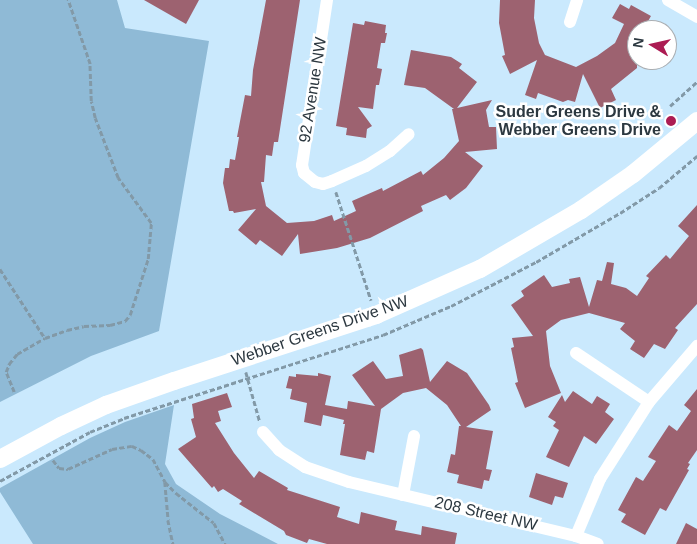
<!DOCTYPE html>
<html>
<head>
<meta charset="utf-8">
<style>
	body { margin:0 }
	#map { position:relative; width:697px; height:544px; overflow:hidden; background:#cae9fd; font-family:Arial,sans-serif }
	div>[style] { position:absolute }
	.green>* { inset:0; background:#8fbad6 }
	.building>* { inset:0; background:#9d6270 }
	.path>* { height:2.5px; margin-top:-1.25px; transform-origin:0; background:repeating-linear-gradient(90deg,#8299a7 0 5px,transparent 0 7.5px) }
	.street>* { height:12px; margin:-6px; padding:0 6px; transform-origin:6px; border-radius:6px; background:#fff }
	.secondary>* { height:18px; margin:-9px; padding:0 9px; transform-origin:9px; border-radius:9px; background:#fff }
	.dots>* { width:14px; height:14px; translate:-50% -50%; box-sizing:border-box; border:2px solid #fff; border-radius:50% }
	span { translate:-50% -50%; white-space:nowrap; text-align:center; line-height:1.15; -webkit-text-stroke:5px #fff; paint-order:stroke }
	.street-label { font-size:16px; color:#2c3840 }
	.poi-label { font-size:16px; color:#2c3840; font-weight:700 }
	.right { translate:-100% -50%; text-align:right }
	.north { position:absolute; left:627px; top:20px; width:50px; height:50px; box-sizing:border-box; background:#fff; border:1px solid #abafb3; border-radius:50%; rotate:279deg; font-size:14px; font-weight:700; line-height:20px; text-align:center; color:#2c3840 }
	.north::after { content:''; display:block; margin:auto; width:18px; height:22px; background:#ac1c53; clip-path:polygon(50% 0,100% 100%,50% 72%,0 100%) }
</style>
</head>
<body>
<div id="map">
	<div class="green">
		<i style="clip-path:polygon(0 0,117px 0,125px 28px,209px 41px,159px 331px,91px 356px,0 402px)"></i>
		<i style="clip-path:polygon(174px 405px,165px 464px,176px 484px,220px 514px,278px 544px,33px 544px,0 492px,0 488px,90px 438px,125px 422px)"></i>
	</div>
	<div class="building">
		<i style="clip-path:polygon(144px 0,199px 0,186px 24px)"></i>
		<i style="clip-path:polygon(266px 0,300px 0,278px 142px,274px 142px,272px 156px,266px 155px,264px 182px,261px 182px,266px 206px,287px 223px,314px 221px,332px 215px,334px 221px,356px 211px,352px 201px,382px 188px,383px 191px,421px 171px,423px 175px,444px 158px,459px 141px,452px 109px,454px 109px,425px 88px,404px 85px,411px 50px,451px 57px,462px 64px,459px 68px,477px 82px,457px 108px,492px 100px,486px 110px,489px 127px,496px 127px,497px 149px,465px 152px,483px 166px,466px 188px,450px 200px,446px 195px,421px 206px,423px 211px,370px 238px,337px 248px,300px 254px,298px 234px,282px 256px,260px 240px,256px 245px,238px 230px,256px 209px,234px 213px,233px 211px,229px 211px,223px 183px,225px 168px,229px 168px,230px 159px,235px 160px,239px 137px,237px 137px,245px 95px,251px 96px,253px 70px)"></i>
		<i style="clip-path:polygon(500px 0,535px 0,534px 18px,539px 43px,545px 55px,576px 67px,597px 56px,615px 43px,624px 24px,612px 18px,620px 4px,629px 9px,631px 5px,651px 16px,643px 30px,637px 30px,637px 68px,611px 89px,616px 100px,600px 108px,583px 74px,575px 102px,568px 100px,563px 102px,538px 93px,536px 99px,525px 95px,537px 60px,510px 74px,502px 56px,505px 55px,499px 23px)"></i>
		<i style="clip-path:polygon(365px 21px,386px 25px,385px 33px,387px 33px,385px 43px,381px 43px,377px 68px,382px 69px,379px 85px,376px 85px,373px 109px,358px 107px,372px 126px,367px 129px,366px 138px,346px 135px,347px 128px,336px 126px,353px 23px,364px 25px)"></i>
		<i style="clip-path:polygon(697px 205px,697px 304px,675px 328px,678px 330px,665px 349px,654px 344px,644px 358px,630px 349px,635px 341px,620px 329px,625px 323px,589px 313px,561px 320px,546px 331px,550px 366px,561px 393px,525px 408px,515px 383px,518px 382px,511px 348px,514px 347px,512px 338px,533px 336px,511px 305px,524px 296px,521px 291px,544px 275px,552px 287px,570px 283px,569px 279px,580px 277px,589px 307px,597px 280px,602px 281px,607px 262px,614px 263px,611px 284px,626px 288px,637px 296px,649px 278px,646px 276px,666px 255px,670px 259px,689px 236px,678px 226px)"></i>
		<i style="clip-path:polygon(421px 348px,423px 350px,430px 382px,447px 361px,467px 373px,489px 405px,491px 410px,466px 427px,493px 431px,486px 469px,492px 470px,489px 481px,484px 480px,482px 489px,457px 483px,459px 475px,447px 472px,451px 454px,455px 455px,459px 426px,461px 426px,447px 405px,426px 388px,403px 393px,381px 409px,374px 453px,367px 451px,365px 460px,340px 455px,345px 424px,343px 424px,344px 420px,323px 415px,321px 426px,304px 422px,307px 403px,290px 399px,292px 389px,286px 388px,289px 376px,296px 377px,296px 374px,318px 376px,318px 373px,331px 376px,325px 405px,347px 409px,348px 401px,375px 406px,352px 375px,373px 361px,386px 379px,403px 376px,399px 355px)"></i>
		<i style="clip-path:polygon(697px 389px,697px 450px,688px 463px,690px 464px,687px 469px,689px 470px,666px 511px,660px 508px,645px 535px,621px 522px,626px 514px,618px 510px,636px 477px,643px 481px,656px 461px,648px 457px,669px 425px,677px 431px,691px 411px,684px 405px)"></i>
		<i style="clip-path:polygon(573px 391px,592px 404px,597px 396px,610px 404px,605px 412px,614px 419px,596px 444px,584px 436px,569px 467px,546px 457px,559px 430px,553px 426px,556px 422px,548px 417px,562px 395px,565px 402px)"></i>
		<i style="clip-path:polygon(227px 393px,232px 407px,218px 411px,221px 421px,215px 423px,234px 453px,254px 478px,259px 471px,288px 488px,287px 490px,340px 507px,337px 517px,359px 524px,361px 512px,397px 521px,395px 530px,421px 535px,422px 526px,457px 533px,455px 544px,327px 544px,309px 539px,307px 543px,286px 535px,284px 531px,239px 504px,242px 501px,223px 489px,218px 492px,214px 486px,212px 488px,178px 449px,196px 437px,191px 419px,194px 418px,192px 404px)"></i>
		<i style="clip-path:polygon(536px 473px,568px 483px,563px 498px,555px 496px,552px 505px,529px 497px)"></i>
		<i style="clip-path:polygon(686px 523px,697px 529px,697px 544px,676px 544px)"></i>
	</div>
	<div class="path">
		<i style="left:670px;top:106px;width:36px;rotate:-42deg"></i>
		<i style="left:336px;top:192px;width:114px;rotate:72deg"></i>
		<i style="left:0;top:269px;width:82px;rotate:56.9deg"></i>
		<i style="left:246px;top:372px;width:52px;rotate:74.4deg"></i>
		<i style="left:14px;top:392px;width:22px;rotate:-112deg"></i>
		<i style="left:6px;top:372px;width:9px;rotate:-69deg"></i>
		<i style="left:9px;top:364px;width:13px;rotate:-51deg"></i>
		<i style="left:17px;top:354px;width:32px;rotate:-30deg"></i>
		<i style="left:45px;top:338px;width:23px;rotate:-20deg"></i>
		<i style="left:67px;top:330px;width:17px;rotate:-13deg"></i>
		<i style="left:84px;top:326px;width:26px;rotate:-2deg"></i>
		<i style="left:110px;top:325px;width:16px;rotate:-15deg"></i>
		<i style="left:125px;top:321px;width:8px;rotate:-50deg"></i>
		<i style="left:130px;top:315px;width:59px;rotate:-72.2deg"></i>
		<i style="left:148px;top:259px;width:36px;rotate:-85deg"></i>
		<i style="left:151px;top:223px;width:56px;rotate:-126.3deg"></i>
		<i style="left:118px;top:178px;width:64px;rotate:-111deg"></i>
		<i style="left:95px;top:118px;width:17px;rotate:-103deg"></i>
		<i style="left:91px;top:101px;width:37px;rotate:-92deg"></i>
		<i style="left:90px;top:64px;width:68px;rotate:-109deg"></i>
		<i style="left:53px;top:460px;width:10px;rotate:53deg"></i>
		<i style="left:59px;top:468px;width:9px;rotate:6deg"></i>
		<i style="left:68px;top:469px;width:48px;rotate:-24.4deg"></i>
		<i style="left:112px;top:449px;width:20px;rotate:-9deg"></i>
		<i style="left:132px;top:446px;width:10px;rotate:24deg"></i>
		<i style="left:141px;top:450px;width:15px;rotate:37deg"></i>
		<i style="left:153px;top:459px;width:26px;rotate:62deg"></i>
		<i style="left:165px;top:482px;width:16px;rotate:45deg"></i>
		<i style="left:176px;top:493px;width:48px;rotate:38.3deg"></i>
		<i style="left:214px;top:523px;width:24px;rotate:62deg"></i>
		<i style="left:0;top:481px;width:102px;rotate:-28.6deg"></i>
		<i style="left:90px;top:432px;width:37px;rotate:-22deg"></i>
		<i style="left:124px;top:418px;width:272px;rotate:-17.8deg"></i>
		<i style="left:383px;top:335px;width:74px;rotate:-23.1deg"></i>
		<i style="left:451px;top:306px;width:96px;rotate:-27.4deg"></i>
		<i style="left:536px;top:262px;width:97px;rotate:-30.3deg"></i>
		<i style="left:620px;top:213px;width:46px;rotate:-32.7deg"></i>
		<i style="left:659px;top:188px;width:50px;rotate:-40.1deg"></i>
		<i style="left:165px;top:482px;width:38px;rotate:85deg"></i>
		<i style="left:168px;top:520px;width:25px;rotate:78deg"></i>
	</div>
	<div class="street">
		<i style="left:327px;top:0;width:167px;rotate:98.6deg"></i>
		<i style="left:302px;top:165px;width:8px;rotate:76deg"></i>
		<i style="left:304px;top:173px;width:14px;rotate:39deg"></i>
		<i style="left:315px;top:182px;width:8px;rotate:14deg"></i>
		<i style="left:323px;top:184px;width:9px;rotate:-18deg"></i>
		<i style="left:332px;top:181px;width:37px;rotate:-24deg"></i>
		<i style="left:366px;top:166px;width:28px;rotate:-32deg"></i>
		<i style="left:390px;top:151px;width:25px;rotate:-42deg"></i>
		<i style="left:668px;top:0;width:34px;rotate:30deg"></i>
		<i style="left:570px;top:22px;width:23px;rotate:-72deg"></i>
		<i style="left:576px;top:353px;width:88px;rotate:33.9deg"></i>
		<i style="left:263px;top:432px;width:24px;rotate:48deg"></i>
		<i style="left:279px;top:450px;width:31px;rotate:33deg"></i>
		<i style="left:305px;top:467px;width:46px;rotate:18.8deg"></i>
		<i style="left:349px;top:482px;width:233px;rotate:13.4deg"></i>
		<i style="left:576px;top:536px;width:23px;rotate:20deg"></i>
		<i style="left:403px;top:495px;width:60px;rotate:-79.4deg"></i>
		<i style="left:576px;top:536px;width:62px;rotate:-67.2deg"></i>
		<i style="left:600px;top:479px;width:91px;rotate:-57.5deg"></i>
		<i style="left:649px;top:402px;width:74px;rotate:-49.4deg"></i>
	</div>
	<div class="secondary">
		<i style="left:0;top:459px;width:69px;rotate:-28.4deg"></i>
		<i style="left:61px;top:426px;width:50px;rotate:-25deg"></i>
		<i style="left:106px;top:405px;width:72px;rotate:-19.4deg"></i>
		<i style="left:174px;top:381px;width:213px;rotate:-18.1deg"></i>
		<i style="left:376px;top:315px;width:114px;rotate:-23.9deg"></i>
		<i style="left:480px;top:269px;width:117px;rotate:-30.3deg"></i>
		<i style="left:581px;top:210px;width:63px;rotate:-34.7deg"></i>
		<i style="left:633px;top:174px;width:83px;rotate:-39.6deg"></i>
	</div>
	<div class="dots">
		<i style="left:671px;top:121px;background:#ac1c53"></i>
	</div>
	<div class="street-label">
		<span style="left:313px;top:90px;rotate:-81deg">92 Avenue NW</span>
		<span style="left:320px;top:331px;rotate:-19deg">Webber Greens Drive NW</span>
		<span style="left:486px;top:514px;rotate:13deg">208 Street NW</span>
	</div>
	<div class="poi-label">
		<span class="right" style="left:661px;top:121px">Suder Greens Drive &amp;<br>Webber Greens Drive</span>
	</div>
	<div class="north">N</div>
</div>
</body>
</html>
